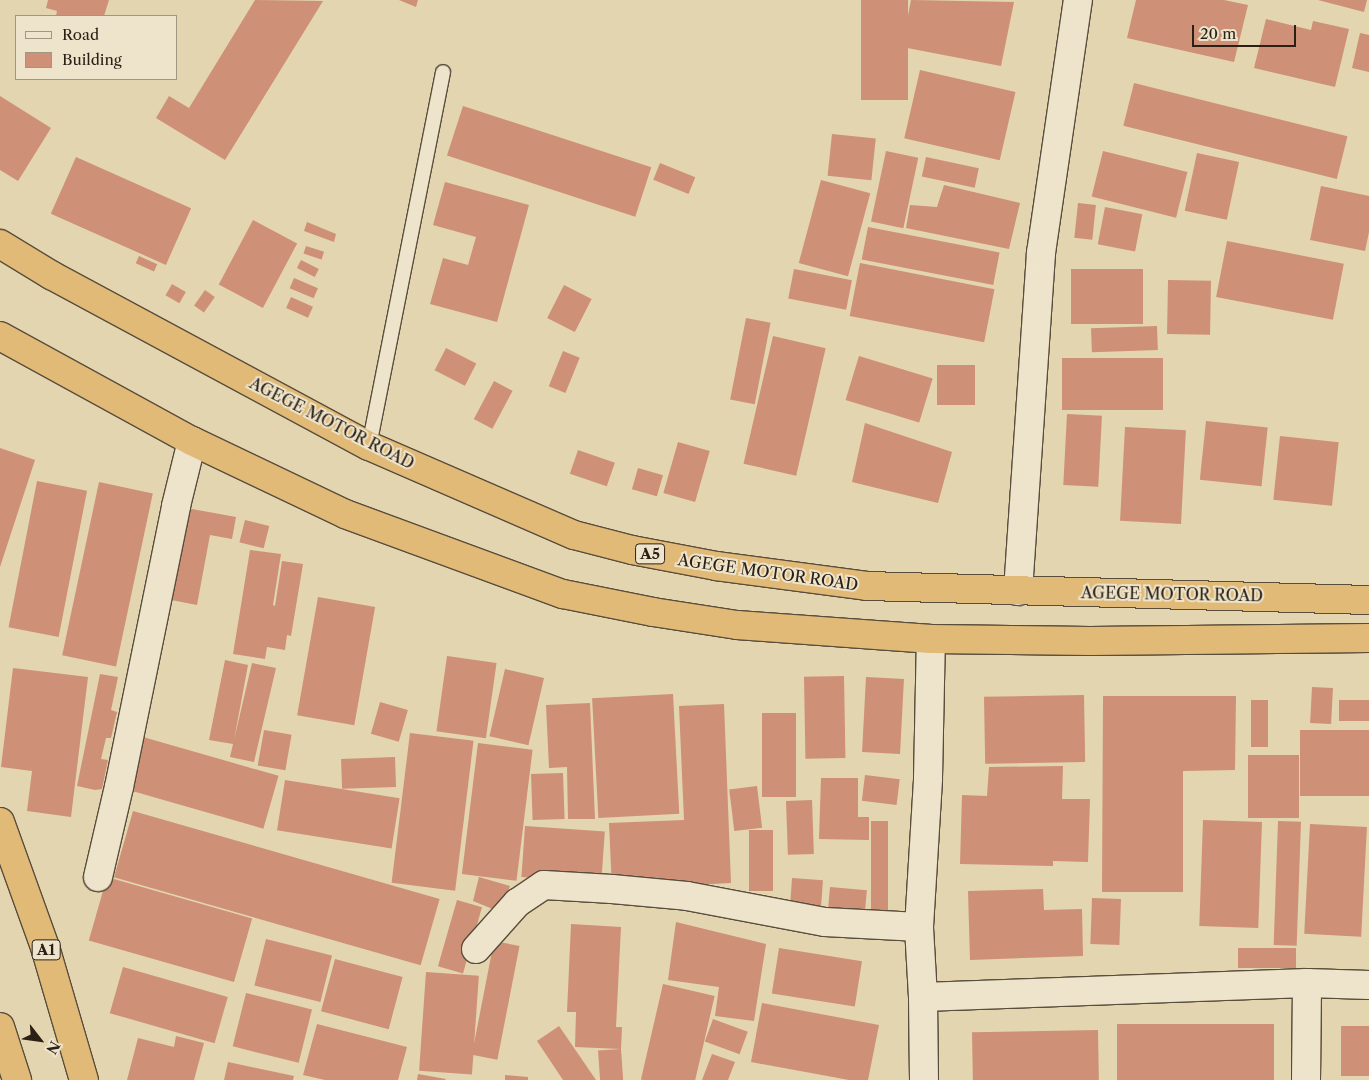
<!DOCTYPE html>
<html>
<head>
<meta charset="utf-8">
<style>
	body { margin:0 }
	#map { position:relative; width:1369px; height:1080px; overflow:hidden; background:#e3d5af; font-family:"Libre Caslon Text",serif }
	div>[style] { position:absolute }
	.building>* { inset:0; background:#ce9076; transform-origin:0 0 }
	.roads { filter:drop-shadow(1px 0 #594d3c) drop-shadow(-1px 0 #594d3c) drop-shadow(0 1px #594d3c) drop-shadow(0 -1px #594d3c) }
	.service>* { height:14px; margin:-7px; padding:0 7px; transform-origin:7px; border-radius:7px; background:#ede4cb }
	.minor>* { height:28px; margin:-14px; padding:0 14px; transform-origin:14px; border-radius:14px; background:#ede4cb }
	.trunk>* { height:28px; margin:-14px; padding:0 14px; transform-origin:14px; border-radius:14px; background:#e2ba78 }
	.motorway>* { height:28px; margin:-14px; padding:0 14px; transform-origin:14px; border-radius:14px; background:#e2ba78 }
	span { translate:-50% -50%; white-space:nowrap; text-align:center; line-height:1.15; -webkit-text-stroke:4px #ede4cb; paint-order:stroke }
	.shield-label span { padding:1px 4px; background:#ede4cb; border:1px solid; border-radius:4px; -webkit-text-stroke-width:0 }
	.shield-label { font-size:15px; color:#2b2016; font-weight:700 }
	.street-label { font-size:16px; color:#2b2016 }
	.legend { position:absolute; left:15px; top:15px; width:162px; height:65px; box-sizing:border-box; background:#ede4cb; border:1px solid #9f9683; margin:0; padding:6px 9px; list-style:none; font-size:15px; color:#2b2016 }
	.legend li { display:flex; align-items:center; gap:10px; height:25px }
	.legend b { width:25px; border:1px solid #9f9683 }
	.north { position:absolute; left:15px; top:1015px; width:50px; height:50px; -webkit-text-stroke:4px #ede4cb; paint-order:stroke; rotate:120deg; font-size:14px; font-weight:700; line-height:20px; text-align:center; color:#2b2016 }
	.north::after { content:''; display:block; margin:auto; width:18px; height:22px; background:#2b2016; clip-path:polygon(50% 0,100% 100%,50% 72%,0 100%) }
	.scale { position:absolute; left:1192px; top:25px; width:104px; height:22px; box-sizing:border-box; border:2px solid #2b2016; border-top:0; padding-left:6px; font-size:15px; line-height:18px; white-space:nowrap; color:#2b2016; -webkit-text-stroke:4px #ede4cb; paint-order:stroke }
</style>
</head>
<body>
<div id="map">
	<div class="building">
		<i style="clip-path:polygon(48px 0,109px 0,104px 16px,56px 16px,57px 11px,46px 8px)"></i>
		<i style="clip-path:polygon(255px 0,323px 1px,225px 160px,156px 118px,169px 96px,189px 108px)"></i>
		<i style="clip-path:polygon(399px 0,418px 0,416px 7px)"></i>
		<i style="left:861px;top:0;width:47px;height:100px"></i>
		<i style="clip-path:polygon(911px 0,1014px 2px,1001px 66px,902px 47px)"></i>
		<i style="clip-path:polygon(1136px 0,1224px 0,1248px 5px,1234px 62px,1127px 38px)"></i>
		<i style="clip-path:polygon(1318px 0,1367px 0,1364px 12px)"></i>
		<i style="clip-path:polygon(1266px 19px,1311px 30px,1313px 21px,1349px 29px,1335px 87px,1254px 68px)"></i>
		<i style="clip-path:polygon(1360px 33px,1369px 35px,1369px 72px,1352px 68px)"></i>
		<i style="left:920px;top:70px;width:98px;height:70px;rotate:13deg"></i>
		<i style="left:1134px;top:83px;width:220px;height:44px;rotate:14deg"></i>
		<i style="clip-path:polygon(0 96px,51px 128px,18px 181px,0 170px)"></i>
		<i style="left:463px;top:106px;width:198px;height:52px;rotate:18deg"></i>
		<i style="left:832px;top:134px;width:44px;height:42px;rotate:6deg"></i>
		<i style="left:886px;top:151px;width:33px;height:72px;rotate:12deg"></i>
		<i style="left:1103px;top:151px;width:87px;height:47px;rotate:14deg"></i>
		<i style="left:1197px;top:153px;width:43px;height:59px;rotate:12deg"></i>
		<i style="left:76px;top:157px;width:126px;height:62px;rotate:24deg"></i>
		<i style="left:926px;top:157px;width:54px;height:20px;rotate:12deg"></i>
		<i style="left:660px;top:163px;width:38px;height:18px;rotate:22deg"></i>
		<i style="left:821px;top:180px;width:51px;height:86px;rotate:15deg"></i>
		<i style="clip-path:polygon(445px 182px,529px 205px,497px 322px,430px 304px,443px 258px,468px 265px,476px 237px,433px 225px)"></i>
		<i style="clip-path:polygon(944px 185px,1020px 203px,1009px 249px,906px 228px,910px 205px,937px 207px)"></i>
		<i style="clip-path:polygon(1321px 186px,1369px 196px,1369px 232px,1365px 251px,1310px 240px)"></i>
		<i style="left:1078px;top:203px;width:18px;height:35px;rotate:6deg"></i>
		<i style="left:1105px;top:207px;width:38px;height:38px;rotate:11deg"></i>
		<i style="left:253px;top:220px;width:50px;height:73px;rotate:28deg"></i>
		<i style="clip-path:polygon(307px 222px,336px 234px,334px 242px,304px 231px)"></i>
		<i style="left:868px;top:227px;width:134px;height:33px;rotate:11deg"></i>
		<i style="left:1227px;top:241px;width:119px;height:57px;rotate:11deg"></i>
		<i style="left:306px;top:246px;width:19px;height:8px;rotate:18deg"></i>
		<i style="left:139px;top:256px;width:20px;height:8px;rotate:24deg"></i>
		<i style="left:301px;top:260px;width:20px;height:9px;rotate:27deg"></i>
		<i style="left:860px;top:263px;width:137px;height:54px;rotate:11deg"></i>
		<i style="left:794px;top:269px;width:59px;height:30px;rotate:11deg"></i>
		<i style="left:1071px;top:269px;width:72px;height:55px"></i>
		<i style="left:294px;top:278px;width:26px;height:11px;rotate:23deg"></i>
		<i style="left:1168px;top:280px;width:43px;height:54px;rotate:1deg"></i>
		<i style="left:172px;top:284px;width:16px;height:13px;rotate:30deg"></i>
		<i style="left:564px;top:285px;width:31px;height:37px;rotate:27deg"></i>
		<i style="left:205px;top:290px;width:12px;height:19px;rotate:35deg"></i>
		<i style="left:291px;top:297px;width:24px;height:12px;rotate:24deg"></i>
		<i style="left:746px;top:318px;width:25px;height:83px;rotate:11deg"></i>
		<i style="left:1157px;top:326px;width:24px;height:66px;rotate:88deg"></i>
		<i style="left:773px;top:336px;width:54px;height:131px;rotate:13deg"></i>
		<i style="left:446px;top:348px;width:34px;height:25px;rotate:27deg"></i>
		<i style="left:563px;top:351px;width:18px;height:38px;rotate:22deg"></i>
		<i style="left:859px;top:356px;width:77px;height:46px;rotate:17deg"></i>
		<i style="left:1062px;top:358px;width:101px;height:52px"></i>
		<i style="left:937px;top:365px;width:38px;height:40px"></i>
		<i style="left:494px;top:381px;width:21px;height:43px;rotate:28deg"></i>
		<i style="left:1067px;top:414px;width:35px;height:71px;rotate:3deg"></i>
		<i style="left:1206px;top:421px;width:62px;height:59px;rotate:6deg"></i>
		<i style="clip-path:polygon(865px 423px,952px 452px,938px 503px,852px 482px)"></i>
		<i style="left:1125px;top:427px;width:61px;height:94px;rotate:3deg"></i>
		<i style="left:1280px;top:436px;width:59px;height:64px;rotate:6deg"></i>
		<i style="left:678px;top:442px;width:33px;height:53px;rotate:16deg"></i>
		<i style="clip-path:polygon(0 448px,35px 460px,0 567px)"></i>
		<i style="left:578px;top:450px;width:39px;height:25px;rotate:19deg"></i>
		<i style="left:638px;top:468px;width:26px;height:22px;rotate:16deg"></i>
		<i style="left:37px;top:481px;width:51px;height:149px;rotate:11deg"></i>
		<i style="left:99px;top:482px;width:55px;height:177px;rotate:12deg"></i>
		<i style="clip-path:polygon(181px 507px,236px 517px,232px 539px,210px 535px,197px 605px,166px 599px)"></i>
		<i style="left:245px;top:520px;width:25px;height:23px;rotate:14deg"></i>
		<i style="clip-path:polygon(250px 550px,281px 554px,273px 605px,275px 606px,282px 561px,303px 564px,291px 636px,287px 635px,285px 650px,267px 647px,265px 659px,233px 654px)"></i>
		<i style="left:318px;top:597px;width:58px;height:120px;rotate:10deg"></i>
		<i style="left:447px;top:656px;width:50px;height:76px;rotate:8deg"></i>
		<i style="clip-path:polygon(225px 660px,248px 665px,234px 740px,252px 663px,276px 668px,254px 762px,230px 757px,233px 744px,209px 740px)"></i>
		<i style="clip-path:polygon(13px 668px,88px 677px,71px 817px,27px 811px,32px 771px,1px 767px)"></i>
		<i style="left:505px;top:669px;width:40px;height:69px;rotate:13deg"></i>
		<i style="clip-path:polygon(100px 674px,118px 677px,111px 710px,117px 712px,111px 738px,106px 738px,101px 759px,108px 760px,102px 789px,95px 790px,77px 786px)"></i>
		<i style="left:844px;top:676px;width:82px;height:40px;rotate:89deg"></i>
		<i style="left:866px;top:677px;width:38px;height:75px;rotate:3deg"></i>
		<i style="left:1312px;top:687px;width:21px;height:36px;rotate:3deg"></i>
		<i style="left:673px;top:694px;width:120px;height:81px;rotate:87deg"></i>
		<i style="left:1084px;top:695px;width:67px;height:100px;rotate:89deg"></i>
		<i style="clip-path:polygon(1103px 696px,1236px 696px,1235px 770px,1183px 771px,1183px 892px,1102px 892px)"></i>
		<i style="left:1251px;top:700px;width:17px;height:47px"></i>
		<i style="left:1339px;top:700px;width:30px;height:21px"></i>
		<i style="left:380px;top:702px;width:29px;height:33px;rotate:16deg"></i>
		<i style="clip-path:polygon(590px 703px,595px 819px,568px 819px,567px 767px,549px 768px,546px 705px)"></i>
		<i style="clip-path:polygon(724px 704px,731px 883px,612px 889px,609px 823px,684px 820px,679px 706px)"></i>
		<i style="left:796px;top:713px;width:84px;height:34px;rotate:90deg"></i>
		<i style="left:264px;top:730px;width:28px;height:36px;rotate:10deg"></i>
		<i style="left:1300px;top:730px;width:69px;height:66px"></i>
		<i style="left:410px;top:733px;width:64px;height:151px;rotate:7deg"></i>
		<i style="left:143px;top:737px;width:141px;height:55px;rotate:16deg"></i>
		<i style="left:478px;top:743px;width:55px;height:132px;rotate:7deg"></i>
		<i style="left:1248px;top:755px;width:51px;height:63px"></i>
		<i style="left:395px;top:757px;width:30px;height:54px;rotate:88deg"></i>
		<i style="clip-path:polygon(1063px 766px,1062px 799px,1090px 799px,1088px 862px,1053px 861px,1053px 866px,960px 864px,962px 795px,987px 796px,989px 767px)"></i>
		<i style="left:563px;top:773px;width:46px;height:32px;rotate:88deg"></i>
		<i style="left:865px;top:775px;width:35px;height:26px;rotate:7deg"></i>
		<i style="clip-path:polygon(821px 778px,858px 778px,858px 817px,869px 817px,869px 840px,819px 839px)"></i>
		<i style="left:285px;top:780px;width:116px;height:51px;rotate:9deg"></i>
		<i style="left:757px;top:786px;width:42px;height:28px;rotate:83deg"></i>
		<i style="left:812px;top:800px;width:54px;height:26px;rotate:88deg"></i>
		<i style="left:133px;top:811px;width:319px;height:69px;rotate:16deg"></i>
		<i style="left:1203px;top:820px;width:59px;height:106px;rotate:2deg"></i>
		<i style="left:871px;top:821px;width:17px;height:103px"></i>
		<i style="left:1278px;top:821px;width:23px;height:124px;rotate:2deg"></i>
		<i style="left:1310px;top:824px;width:57px;height:110px;rotate:3deg"></i>
		<i style="left:525px;top:826px;width:80px;height:51px;rotate:4deg"></i>
		<i style="left:749px;top:830px;width:24px;height:61px"></i>
		<i style="left:107px;top:877px;width:151px;height:66px;rotate:16deg"></i>
		<i style="clip-path:polygon(479px 877px,510px 886px,500px 912px,473px 901px)"></i>
		<i style="left:792px;top:878px;width:31px;height:36px;rotate:4deg"></i>
		<i style="left:830px;top:887px;width:37px;height:31px;rotate:5deg"></i>
		<i style="clip-path:polygon(1043px 889px,1044px 910px,1082px 909px,1083px 956px,970px 960px,968px 891px)"></i>
		<i style="left:1092px;top:898px;width:29px;height:46px;rotate:2deg"></i>
		<i style="left:457px;top:900px;width:26px;height:69px;rotate:16deg"></i>
		<i style="clip-path:polygon(676px 922px,766px 944px,754px 1021px,715px 1016px,719px 987px,668px 980px)"></i>
		<i style="clip-path:polygon(571px 924px,621px 927px,616px 1027px,622px 1027px,621px 1049px,575px 1047px,576px 1012px,567px 1012px)"></i>
		<i style="left:266px;top:939px;width:68px;height:48px;rotate:14deg"></i>
		<i style="left:494px;top:941px;width:26px;height:116px;rotate:11deg"></i>
		<i style="left:779px;top:948px;width:84px;height:46px;rotate:9deg"></i>
		<i style="left:1238px;top:948px;width:58px;height:20px"></i>
		<i style="left:335px;top:959px;width:70px;height:54px;rotate:15deg"></i>
		<i style="left:123px;top:967px;width:109px;height:48px;rotate:16deg"></i>
		<i style="left:426px;top:972px;width:53px;height:99px;rotate:4deg"></i>
		<i style="left:663px;top:984px;width:53px;height:98px;rotate:13deg"></i>
		<i style="left:246px;top:993px;width:68px;height:55px;rotate:14deg"></i>
		<i style="clip-path:polygon(762px 1003px,879px 1025px,868px 1080px,849px 1080px,751px 1062px)"></i>
		<i style="left:713px;top:1019px;width:37px;height:24px;rotate:20deg"></i>
		<i style="clip-path:polygon(317px 1024px,407px 1047px,398px 1080px,325px 1080px,303px 1075px)"></i>
		<i style="left:1117px;top:1024px;width:157px;height:56px"></i>
		<i style="clip-path:polygon(559px 1026px,596px 1080px,563px 1080px,537px 1041px)"></i>
		<i style="left:1341px;top:1026px;width:28px;height:50px"></i>
		<i style="left:1098px;top:1030px;width:50px;height:126px;rotate:89deg"></i>
		<i style="clip-path:polygon(176px 1036px,204px 1043px,194px 1080px,127px 1080px,138px 1038px,174px 1047px)"></i>
		<i style="left:621px;top:1049px;width:31px;height:23px;rotate:86deg"></i>
		<i style="clip-path:polygon(712px 1054px,735px 1062px,728px 1080px,702px 1080px)"></i>
		<i style="clip-path:polygon(228px 1062px,294px 1076px,293px 1080px,224px 1080px)"></i>
		<i style="clip-path:polygon(418px 1074px,446px 1079px,445px 1080px,417px 1080px)"></i>
		<i style="clip-path:polygon(505px 1075px,528px 1077px,528px 1080px,505px 1080px)"></i>
	</div>
	<div class="roads">
		<div class="service">
			<i style="left:369px;top:446px;width:381px;rotate:-78.8deg"></i>
		</div>
		<div class="minor">
			<i style="left:1018px;top:591px;width:339px;rotate:-86.1deg"></i>
			<i style="left:1041px;top:253px;width:256px;rotate:-81.7deg"></i>
			<i style="left:98px;top:877px;width:92px;rotate:-76.9deg"></i>
			<i style="left:119px;top:787px;width:287px;rotate:-78.5deg"></i>
			<i style="left:176px;top:506px;width:67px;rotate:-76.2deg"></i>
			<i style="left:476px;top:949px;width:62px;rotate:-48.3deg"></i>
			<i style="left:517px;top:903px;width:32px;rotate:-34deg"></i>
			<i style="left:544px;top:885px;width:68px;rotate:3.4deg"></i>
			<i style="left:612px;top:889px;width:75px;rotate:5.3deg"></i>
			<i style="left:687px;top:896px;width:140px;rotate:10.7deg"></i>
			<i style="left:825px;top:922px;width:94px;rotate:3deg"></i>
			<i style="left:923px;top:997px;width:384px;rotate:-2.1deg"></i>
			<i style="left:1307px;top:983px;width:62px;rotate:1.8deg"></i>
			<i style="left:924px;top:1080px;width:83px;rotate:-90.7deg"></i>
			<i style="left:923px;top:997px;width:70px;rotate:-93.3deg"></i>
			<i style="left:919px;top:927px;width:149px;rotate:-86.5deg"></i>
			<i style="left:928px;top:778px;width:139px;rotate:-88.8deg"></i>
			<i style="left:1306px;top:1080px;width:97px;rotate:-89.4deg"></i>
		</div>
		<div class="trunk">
			<i style="left:0;top:244px;width:60px;rotate:31.3deg"></i>
			<i style="left:51px;top:275px;width:361px;rotate:28.3deg"></i>
			<i style="left:369px;top:446px;width:223px;rotate:23.5deg"></i>
			<i style="left:574px;top:535px;width:60px;rotate:14.5deg"></i>
			<i style="left:632px;top:550px;width:86px;rotate:10.8deg"></i>
			<i style="left:716px;top:566px;width:152px;rotate:7.5deg"></i>
			<i style="left:867px;top:586px;width:502px;rotate:1.6deg"></i>
			<i style="left:0;top:336px;width:219px;rotate:28.7deg"></i>
			<i style="left:192px;top:441px;width:170px;rotate:25.5deg"></i>
			<i style="left:345px;top:514px;width:232px;rotate:20.2deg"></i>
			<i style="left:563px;top:594px;width:92px;rotate:11.3deg"></i>
			<i style="left:653px;top:612px;width:85px;rotate:8.8deg"></i>
			<i style="left:737px;top:625px;width:195px;rotate:4.1deg"></i>
			<i style="left:931px;top:639px;width:159px;rotate:0.7deg"></i>
			<i style="left:1090px;top:641px;width:279px;rotate:-0.6deg"></i>
		</div>
		<div class="motorway">
			<i style="left:0;top:822px;width:133px;rotate:70.2deg"></i>
			<i style="left:45px;top:947px;width:139px;rotate:73.7deg"></i>
			<i style="left:0;top:1027px;width:56px;rotate:72.2deg"></i>
		</div>
	</div>
	<div class="shield-label">
		<span style="left:650px;top:554px">A5</span>
		<span style="left:46px;top:950px">A1</span>
	</div>
	<div class="street-label">
		<span style="left:332px;top:423px;rotate:27deg">AGEGE MOTOR ROAD</span>
		<span style="left:768px;top:572px;rotate:8deg">AGEGE MOTOR ROAD</span>
		<span style="left:1172px;top:594px;rotate:1deg">AGEGE MOTOR ROAD</span>
	</div>
	<ul class="legend">
	<li><b style="height:6px;background:#ede4cb"></b>Road</li>
	<li><b style="height:14px;background:#ce9076"></b>Building</li>
	</ul>
	<div class="north">N</div>
	<div class="scale">20 m</div>
</div>
</body>
</html>
